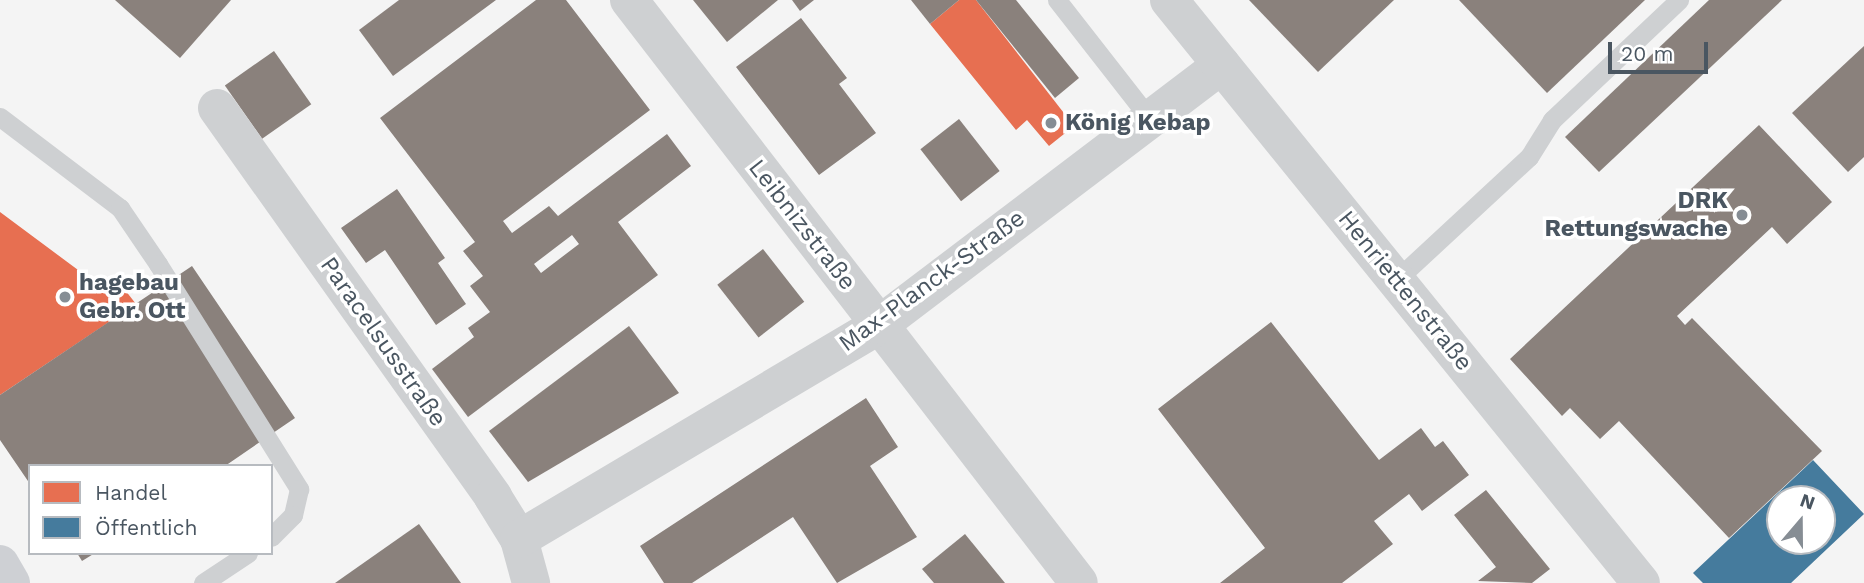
<!DOCTYPE html>
<html>
<head>
<meta charset="utf-8">
<style>
	body { margin:0 }
	#map { position:relative; width:1864px; height:583px; overflow:hidden; background:#f4f4f4; font-family:"Work Sans",sans-serif }
	div>[style] { position:absolute }
	.shops>* { inset:0; background:#e76f51 }
	.public>* { inset:0; background:#457b9d }
	.industry>* { inset:0; background:#8a817c; transform-origin:0 0 }
	.service>* { height:19px; margin:-9.5px; padding:0 9.5px; transform-origin:9.5px; border-radius:9.5px; background:#ced0d2 }
	.minor>* { height:38px; margin:-19px; padding:0 19px; transform-origin:19px; border-radius:19px; background:#ced0d2 }
	.tertiary>* { height:38px; margin:-19px; padding:0 19px; transform-origin:19px; border-radius:19px; background:#ced0d2 }
	.secondary>* { height:38px; margin:-19px; padding:0 19px; transform-origin:19px; border-radius:19px; background:#ced0d4 }
	.dots>* { width:19px; height:19px; translate:-50% -50%; box-sizing:border-box; border:4px solid #fff; border-radius:50% }
	span { translate:-50% -50%; white-space:nowrap; text-align:center; line-height:1.15; -webkit-text-stroke:7px #fff; paint-order:stroke }
	.poi-label { font-size:24px; color:#4a5661; font-weight:700 }
	.left { translate:0 -50%; text-align:left }
	.right { translate:-100% -50%; text-align:right }
	.street-label { font-size:24px; color:#4a5661 }
	.legend { position:absolute; left:28px; top:464px; width:245px; height:91px; box-sizing:border-box; background:#fff; border:2px solid #b7bbc0; margin:0; padding:9px 12px; list-style:none; font-size:21px; color:#4a5661 }
	.legend li { display:flex; align-items:center; gap:14px; height:35px }
	.legend b { width:35px; border:2px solid #b7bbc0 }
	.north { position:absolute; left:1766px; top:485px; width:70px; height:70px; box-sizing:border-box; background:#fff; border:2px solid #b7bbc0; border-radius:50%; rotate:20deg; font-size:19px; font-weight:700; line-height:28px; text-align:center; color:#4a5661 }
	.north::after { content:''; display:block; margin:auto; width:24px; height:32px; background:#868d94; clip-path:polygon(50% 0,100% 100%,50% 72%,0 100%) }
	.scale { position:absolute; left:1608px; top:42px; width:100px; height:32px; box-sizing:border-box; border:4px solid #4a5661; border-top:0; padding-left:9px; font-size:21px; line-height:24px; white-space:nowrap; color:#4a5661; -webkit-text-stroke:5px #fff; paint-order:stroke }
</style>
</head>
<body>
<div id="map">
	<div class="shops">
		<i style="clip-path:polygon(959px 0,976px 0,1074px 126px,1049px 146px,1027px 120px,1016px 130px,930px 24px)"></i>
		<i style="clip-path:polygon(0 212px,105px 290px,118px 281px,136px 304px,0 395px)"></i>
	</div>
	<div class="public">
		<i style="clip-path:polygon(evenodd,1813px 460px,1864px 514px,1791px 583px,1703px 583px,1693px 573px,1813px 460px,1780px 499px,1822px 499px,1822px 541px,1780px 541px,1780px 499px)"></i>
	</div>
	<div class="industry">
		<i style="clip-path:polygon(115px 0,231px 0,180px 58px)"></i>
		<i style="clip-path:polygon(399px 0,496px 0,393px 76px,359px 30px)"></i>
		<i style="clip-path:polygon(evenodd,536px 0,566px 0,650px 110px,503px 221px,512px 233px,549px 206px,558px 216px,667px 134px,691px 166px,618px 222px,658px 275px,468px 417px,432px 369px,474px 337px,468px 328px,490px 312px,470px 286px,483px 276px,463px 251px,475px 242px,380px 118px,536px 0,572px 235px,579px 244px,541px 273px,534px 264px,572px 235px)"></i>
		<i style="clip-path:polygon(693px 0,778px 0,727px 42px)"></i>
		<i style="clip-path:polygon(792px 0,814px 0,800px 11px)"></i>
		<i style="clip-path:polygon(911px 0,959px 0,930px 24px)"></i>
		<i style="clip-path:polygon(976px 0,1016px 0,1079px 78px,1055px 98px)"></i>
		<i style="clip-path:polygon(1249px 0,1394px 0,1318px 72px)"></i>
		<i style="clip-path:polygon(1459px 0,1645px 0,1547px 93px)"></i>
		<i style="clip-path:polygon(1709px 0,1782px 0,1599px 172px,1565px 137px)"></i>
		<i style="clip-path:polygon(801px 18px,847px 78px,839px 84px,876px 133px,819px 175px,736px 67px)"></i>
		<i style="clip-path:polygon(1864px 46px,1864px 157px,1848px 172px,1792px 113px)"></i>
		<i style="left:274px;top:51px;width:65px;height:60px;rotate:55deg"></i>
		<i style="left:959px;top:119px;width:66px;height:49px;rotate:52deg"></i>
		<i style="clip-path:polygon(1759px 125px,1832px 202px,1787px 244px,1772px 227px,1677px 316px,1685px 325px,1692px 318px,1822px 451px,1729px 538px,1619px 421px,1600px 439px,1570px 408px,1562px 416px,1510px 359px)"></i>
		<i style="clip-path:polygon(397px 189px,445px 258px,438px 263px,466px 304px,436px 325px,385px 250px,366px 263px,341px 228px)"></i>
		<i style="left:763px;top:249px;width:67px;height:58px;rotate:52deg"></i>
		<i style="clip-path:polygon(192px 266px,295px 418px,225px 466px,30px 466px,30px 484px,0 440px,0 395px)"></i>
		<i style="clip-path:polygon(1271px 322px,1379px 460px,1421px 428px,1435px 447px,1443px 441px,1469px 475px,1422px 511px,1409px 494px,1374px 521px,1393px 544px,1342px 583px,1220px 583px,1265px 548px,1158px 409px)"></i>
		<i style="clip-path:polygon(629px 326px,679px 393px,528px 482px,489px 431px)"></i>
		<i style="clip-path:polygon(866px 398px,898px 447px,870px 466px,917px 537px,837px 583px,793px 517px,692px 583px,664px 583px,640px 546px)"></i>
		<i style="clip-path:polygon(1486px 490px,1550px 569px,1532px 583px,1478px 581px,1496px 567px,1454px 515px)"></i>
		<i style="clip-path:polygon(419px 524px,461px 583px,335px 583px)"></i>
		<i style="clip-path:polygon(965px 534px,1005px 583px,934px 583px,922px 569px)"></i>
		<i style="clip-path:polygon(77px 553px,95px 553px,82px 561px)"></i>
	</div>
	<div class="service">
		<i style="left:1057px;top:0;width:151px;rotate:52deg"></i>
		<i style="left:0;top:117px;width:151px;rotate:37.2deg"></i>
		<i style="left:120px;top:208px;width:68px;rotate:55.8deg"></i>
		<i style="left:158px;top:264px;width:266px;rotate:57.9deg"></i>
		<i style="left:299px;top:489px;width:27px;rotate:103deg"></i>
		<i style="left:293px;top:515px;width:31px;rotate:135deg"></i>
		<i style="left:1396px;top:280px;width:181px;rotate:-42.8deg"></i>
		<i style="left:1529px;top:157px;width:44px;rotate:-58.1deg"></i>
		<i style="left:1552px;top:120px;width:175px;rotate:-43.4deg"></i>
		<i style="left:203px;top:583px;width:54px;rotate:-33.7deg"></i>
	</div>
	<div class="minor">
		<i style="left:629px;top:0;width:736px;rotate:52.34deg"></i>
		<i style="left:217px;top:108px;width:477px;rotate:54.6deg"></i>
		<i style="left:493px;top:497px;width:49px;rotate:58.2deg"></i>
		<i style="left:519px;top:539px;width:46px;rotate:74.7deg"></i>
		<i style="left:519px;top:539px;width:419px;rotate:-30.7deg"></i>
		<i style="left:879px;top:325px;width:430px;rotate:-37.2deg"></i>
	</div>
	<div class="tertiary">
		<i style="left:1169px;top:0;width:750px;rotate:51.01deg"></i>
	</div>
	<div class="secondary">
		<i style="left:0;top:564px;width:22px;rotate:60deg"></i>
	</div>
	<div class="dots">
		<i style="left:1051px;top:123px;background:#868d94"></i>
		<i style="left:1742px;top:215px;background:#868d94"></i>
		<i style="left:65px;top:297px;background:#868d94"></i>
	</div>
	<div class="poi-label">
		<span class="left" style="left:1065px;top:123px">König Kebap</span>
		<span class="right" style="left:1728px;top:215px">DRK<br>Rettungswache</span>
		<span class="left" style="left:79px;top:297px">hagebau<br>Gebr. Ott</span>
	</div>
	<div class="street-label">
		<span style="left:802px;top:225px;rotate:52deg">Leibnizstraße</span>
		<span style="left:932px;top:281px;rotate:-36deg">Max-Planck-Straße</span>
		<span style="left:1405px;top:291px;rotate:51deg">Henriettenstraße</span>
		<span style="left:383px;top:342px;rotate:55deg">Paracelsusstraße</span>
	</div>
	<ul class="legend">
	<li><b style="height:19px;background:#e76f51"></b>Handel</li>
	<li><b style="height:19px;background:#457b9d"></b>Öffentlich</li>
	</ul>
	<div class="north">N</div>
	<div class="scale">20 m</div>
</div>
</body>
</html>
